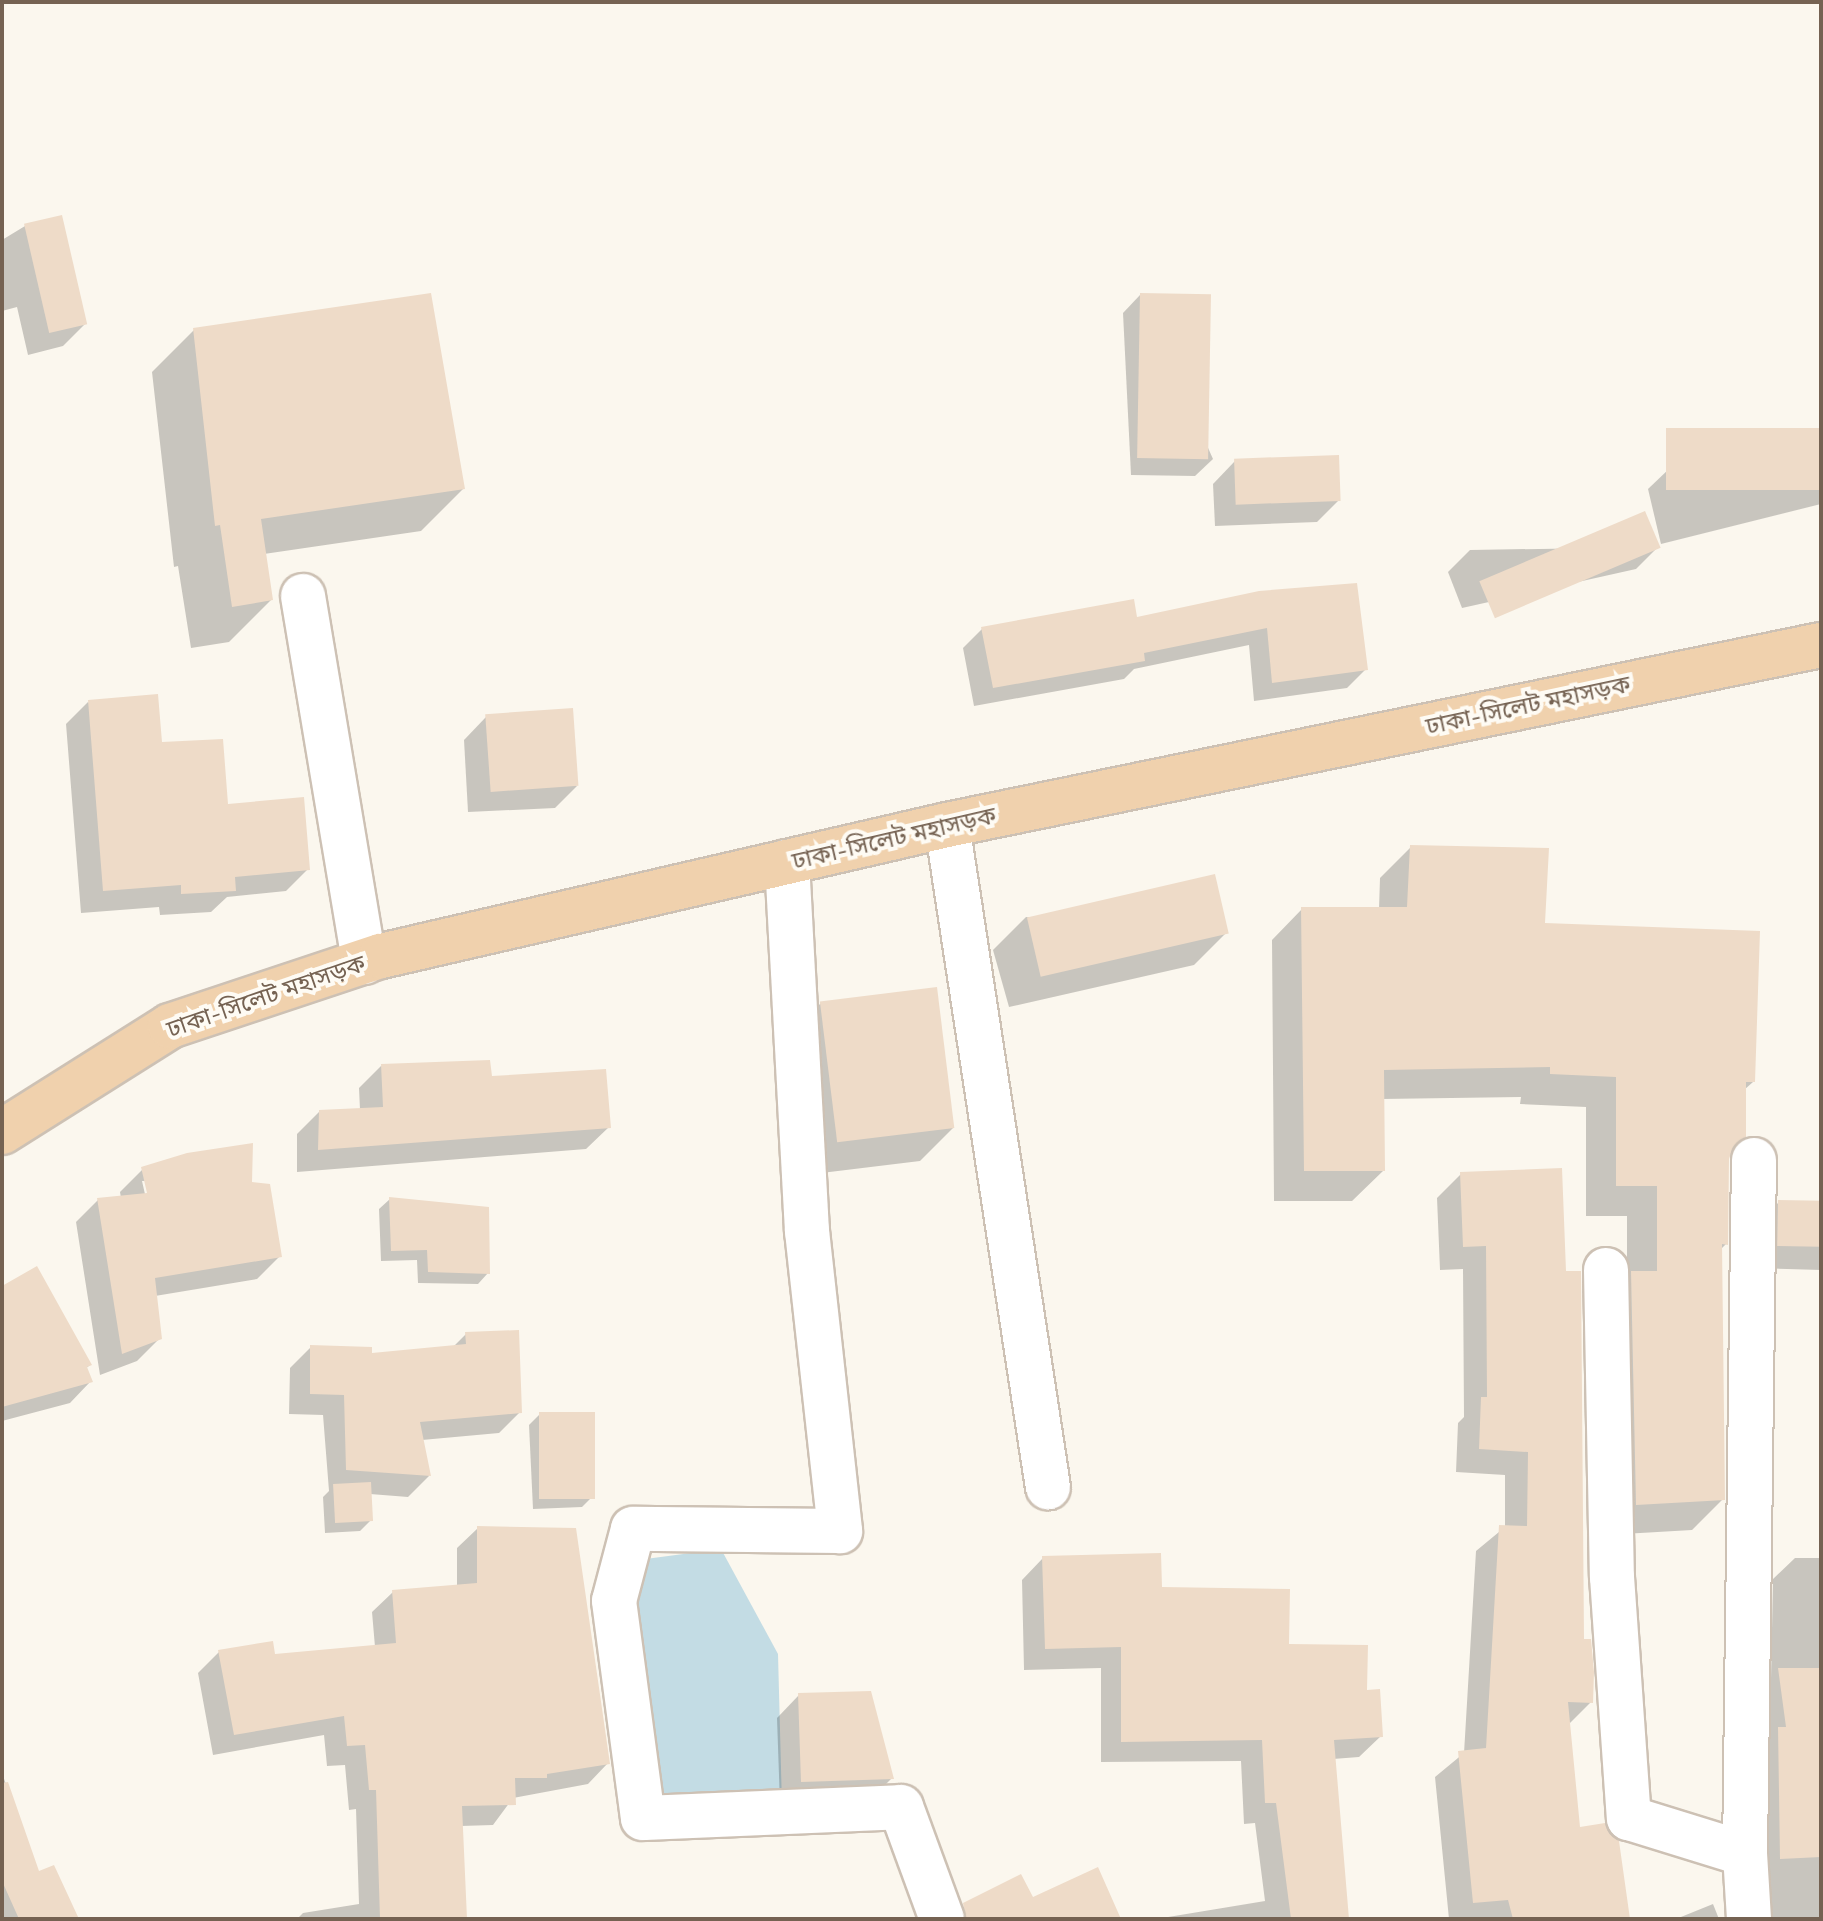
<!DOCTYPE html>
<html>
<head>
<meta charset="utf-8">
<style>
	body { margin:0 }
	#map { position:relative; width:1823px; height:1921px; overflow:hidden; background:#fbf7ee; font-family:"Space Grotesk","Noto Sans Bengali",sans-serif }
	div>[style] { position:absolute }
	.water>* { inset:0; background:#c3dce4 }
	.shadow>* { inset:0; background:#0003 }
	.building>* { inset:0; background:#eedbc8; transform-origin:0 0 }
	.roads { filter:drop-shadow(2px 0 #cdc1b4) drop-shadow(-2px 0 #cdc1b4) drop-shadow(0 2px #cdc1b4) drop-shadow(0 -2px #cdc1b4) }
	.minor>* { height:44px; margin:-22px; padding:0 22px; transform-origin:22px; border-radius:22px; background:#fff }
	.trunk>* { height:44px; margin:-22px; padding:0 22px; transform-origin:22px; border-radius:22px; background:#f0d1ad }
	span { translate:-50% -50%; white-space:nowrap; text-align:center; line-height:1.15; -webkit-text-stroke:8px #fefbf4; paint-order:stroke }
	.street-label { font-size:24px; color:#756252 }
	.frame { position:absolute; inset:0; border:4px solid #756252; pointer-events:none }
</style>
</head>
<body>
<div id="map">
	<div class="water">
		<i style="clip-path:polygon(721px 1549px,778px 1654px,782px 1806px,657px 1810px,625px 1593px,638px 1560px)"></i>
	</div>
	<div class="shadow">
		<i style="clip-path:polygon(25px 226px,85px 324px,63px 346px,28px 355px,17px 307px,2px 311px,2px 240px)"></i>
		<i style="clip-path:polygon(1140px 295px,1213px 459px,1195px 476px,1131px 475px,1123px 313px)"></i>
		<i style="clip-path:polygon(194px 330px,463px 489px,421px 531px,264px 554px,271px 600px,229px 642px,191px 648px,178px 566px,174px 567px,152px 372px)"></i>
		<i style="clip-path:polygon(1821px 430px,1821px 504px,1661px 544px,1648px 489px,1671px 467px)"></i>
		<i style="clip-path:polygon(1235px 461px,1339px 500px,1317px 522px,1215px 526px,1213px 484px)"></i>
		<i style="clip-path:polygon(1658px 547px,1636px 569px,1462px 608px,1448px 572px,1470px 550px)"></i>
		<i style="clip-path:polygon(1260px 593px,1366px 669px,1347px 688px,1254px 701px,1249px 645px,1134px 669px,1124px 679px,974px 706px,963px 648px,982px 629px,1136px 619px)"></i>
		<i style="clip-path:polygon(88px 702px,160px 744px,226px 806px,308px 869px,286px 891px,227px 897px,211px 912px,160px 915px,159px 907px,81px 913px,66px 724px)"></i>
		<i style="clip-path:polygon(486px 717px,577px 786px,555px 808px,468px 812px,464px 740px)"></i>
		<i style="clip-path:polygon(1411px 847px,1543px 924px,1753px 1082px,1744px 1090px,1744px 1136px,1727px 1159px,1726px 1244px,1720px 1250px,1723px 1499px,1692px 1530px,1606px 1535px,1627px 1277px,1627px 1216px,1586px 1216px,1586px 1107px,1520px 1104px,1521px 1097px,1382px 1099px,1383px 1171px,1352px 1201px,1274px 1201px,1272px 940px,1302px 909px,1379px 909px,1380px 878px)"></i>
		<i style="clip-path:polygon(1026px 917px,1227px 932px,1194px 965px,1009px 1007px,993px 950px)"></i>
		<i style="clip-path:polygon(821px 1003px,953px 1128px,920px 1161px,805px 1175px,787px 1037px)"></i>
		<i style="clip-path:polygon(381px 1066px,490px 1079px,609px 1127px,586px 1149px,297px 1172px,297px 1134px,319px 1112px,360px 1110px,359px 1088px)"></i>
		<i style="clip-path:polygon(evenodd,143px 1169px,250px 1184px,280px 1256px,257px 1279px,155px 1296px,160px 1338px,137px 1361px,100px 1375px,76px 1222px,98px 1200px,121px 1198px,120px 1192px,143px 1169px,142px 1181px,146px 1181px,151px 1202px,147px 1203px,142px 1181px)"></i>
		<i style="clip-path:polygon(1560px 1170px,1582px 1641px,1591px 1702px,1568px 1725px,1578px 1829px,1628px 1919px,1449px 1919px,1435px 1777px,1464px 1753px,1476px 1551px,1505px 1527px,1505px 1475px,1456px 1472px,1458px 1423px,1464px 1417px,1463px 1269px,1440px 1270px,1437px 1198px,1461px 1174px)"></i>
		<i style="clip-path:polygon(390px 1199px,488px 1273px,478px 1284px,418px 1283px,417px 1260px,381px 1261px,379px 1209px)"></i>
		<i style="clip-path:polygon(1779px 1202px,1821px 1203px,1821px 1270px,1756px 1268px,1757px 1224px)"></i>
		<i style="clip-path:polygon(2px 1288px,90px 1365px,85px 1369px,90px 1382px,70px 1403px,2px 1421px)"></i>
		<i style="clip-path:polygon(466px 1334px,520px 1412px,499px 1433px,422px 1440px,429px 1476px,408px 1497px,370px 1494px,371px 1520px,360px 1531px,325px 1533px,323px 1497px,329px 1491px,323px 1415px,289px 1414px,290px 1368px,311px 1347px,369px 1355px,453px 1347px)"></i>
		<i style="clip-path:polygon(540px 1414px,593px 1496px,582px 1507px,533px 1509px,529px 1425px)"></i>
		<i style="clip-path:polygon(478px 1528px,608px 1763px,588px 1784px,513px 1798px,493px 1825px,461px 1826px,465px 1919px,297px 1919px,303px 1913px,359px 1904px,356px 1809px,349px 1810px,345px 1765px,327px 1766px,324px 1735px,213px 1755px,198px 1673px,219px 1652px,274px 1656px,375px 1647px,372px 1612px,393px 1592px,457px 1586px,457px 1548px)"></i>
		<i style="clip-path:polygon(1043px 1558px,1160px 1589px,1287px 1646px,1365px 1692px,1381px 1736px,1359px 1757px,1333px 1759px,1348px 1919px,1156px 1919px,1265px 1901px,1255px 1823px,1244px 1824px,1241px 1761px,1101px 1762px,1101px 1668px,1024px 1670px,1022px 1580px)"></i>
		<i style="clip-path:polygon(1795px 1558px,1821px 1558px,1821px 1919px,1768px 1919px,1758px 1691px,1771px 1678px,1773px 1579px)"></i>
		<i style="clip-path:polygon(799px 1695px,892px 1778px,870px 1800px,780px 1804px,777px 1718px)"></i>
		<i style="clip-path:polygon(2px 1773px,38px 1874px,77px 1919px,2px 1919px)"></i>
		<i style="clip-path:polygon(1713px 1904px,1719px 1919px,1676px 1919px)"></i>
	</div>
	<div class="building">
		<i style="left:62px;top:215px;width:112px;height:39px;rotate:77deg"></i>
		<i style="clip-path:polygon(431px 293px,465px 489px,261px 519px,273px 600px,232px 607px,220px 525px,215px 526px,193px 328px)"></i>
		<i style="left:1140px;top:293px;width:71px;height:165px;rotate:1deg"></i>
		<i style="left:1821px;top:428px;width:62px;height:155px;rotate:90deg"></i>
		<i style="left:1339px;top:455px;width:46px;height:105px;rotate:88deg"></i>
		<i style="left:1645px;top:511px;width:40px;height:180px;rotate:67deg"></i>
		<i style="clip-path:polygon(1357px 583px,1368px 670px,1272px 683px,1267px 628px,1144px 653px,1145px 661px,993px 688px,981px 627px,1134px 599px,1137px 617px,1259px 591px)"></i>
		<i style="clip-path:polygon(158px 694px,162px 742px,223px 739px,228px 804px,304px 797px,310px 870px,235px 877px,236px 891px,181px 894px,181px 885px,103px 891px,88px 700px)"></i>
		<i style="left:573px;top:708px;width:78px;height:88px;rotate:86deg"></i>
		<i style="clip-path:polygon(1410px 845px,1549px 848px,1545px 923px,1760px 931px,1755px 1082px,1746px 1082px,1746px 1137px,1733px 1147px,1729px 1159px,1728px 1245px,1722px 1244px,1725px 1500px,1636px 1505px,1631px 1271px,1657px 1271px,1657px 1186px,1616px 1186px,1616px 1077px,1550px 1074px,1550px 1067px,1384px 1070px,1385px 1171px,1304px 1171px,1301px 907px,1407px 907px)"></i>
		<i style="left:1215px;top:874px;width:61px;height:193px;rotate:77deg"></i>
		<i style="left:937px;top:987px;width:142px;height:118px;rotate:83deg"></i>
		<i style="clip-path:polygon(490px 1060px,492px 1076px,606px 1069px,611px 1128px,318px 1150px,319px 1110px,383px 1107px,381px 1064px)"></i>
		<i style="clip-path:polygon(253px 1143px,252px 1182px,270px 1184px,282px 1257px,155px 1278px,162px 1339px,122px 1354px,97px 1198px,147px 1193px,141px 1167px,187px 1153px)"></i>
		<i style="clip-path:polygon(1562px 1168px,1566px 1271px,1581px 1271px,1584px 1639px,1591px 1639px,1594px 1672px,1593px 1703px,1568px 1702px,1580px 1827px,1605px 1823px,1619px 1841px,1630px 1919px,1513px 1919px,1508px 1900px,1473px 1903px,1458px 1751px,1486px 1748px,1499px 1525px,1527px 1526px,1528px 1452px,1479px 1449px,1481px 1397px,1487px 1397px,1486px 1246px,1463px 1247px,1460px 1172px)"></i>
		<i style="clip-path:polygon(389px 1197px,489px 1207px,490px 1274px,428px 1272px,427px 1250px,391px 1251px)"></i>
		<i style="left:1778px;top:1200px;width:43px;height:46px;rotate:1deg"></i>
		<i style="clip-path:polygon(37px 1266px,92px 1365px,87px 1367px,93px 1382px,2px 1407px,2px 1286px)"></i>
		<i style="clip-path:polygon(519px 1330px,522px 1413px,420px 1422px,431px 1476px,346px 1470px,344px 1395px,310px 1394px,310px 1345px,372px 1347px,372px 1353px,466px 1344px,465px 1332px)"></i>
		<i style="left:539px;top:1412px;width:56px;height:87px"></i>
		<i style="left:371px;top:1482px;width:39px;height:38px;rotate:87deg"></i>
		<i style="clip-path:polygon(477px 1526px,576px 1528px,610px 1764px,547px 1774px,547px 1778px,515px 1778px,516px 1805px,462px 1806px,467px 1919px,380px 1919px,376px 1790px,369px 1790px,365px 1745px,347px 1746px,344px 1716px,234px 1735px,218px 1650px,273px 1641px,275px 1654px,396px 1643px,392px 1590px,477px 1583px)"></i>
		<i style="clip-path:polygon(1161px 1553px,1162px 1587px,1290px 1589px,1289px 1644px,1368px 1645px,1367px 1690px,1380px 1689px,1383px 1737px,1334px 1740px,1349px 1919px,1291px 1919px,1276px 1803px,1265px 1803px,1262px 1740px,1121px 1742px,1121px 1647px,1045px 1649px,1042px 1556px)"></i>
		<i style="clip-path:polygon(1778px 1668px,1821px 1668px,1821px 1857px,1780px 1859px,1778px 1727px,1786px 1727px)"></i>
		<i style="clip-path:polygon(871px 1691px,894px 1779px,801px 1782px,798px 1693px)"></i>
		<i style="clip-path:polygon(8px 1782px,39px 1871px,54px 1865px,79px 1919px,19px 1919px,2px 1881px,2px 1783px)"></i>
		<i style="clip-path:polygon(1098px 1867px,1121px 1919px,966px 1919px,963px 1903px,1021px 1874px,1033px 1897px)"></i>
	</div>
	<div class="roads">
		<div class="minor">
			<i style="left:303px;top:596px;width:371px;rotate:80.5deg"></i>
			<i style="left:947px;top:825px;width:670px;rotate:81.33deg"></i>
			<i style="left:787px;top:862px;width:370px;rotate:86.9deg"></i>
			<i style="left:807px;top:1231px;width:302px;rotate:83.7deg"></i>
			<i style="left:840px;top:1531px;width:207px;rotate:-179.4deg"></i>
			<i style="left:633px;top:1529px;width:74px;rotate:104.8deg"></i>
			<i style="left:614px;top:1601px;width:219px;rotate:82.4deg"></i>
			<i style="left:643px;top:1818px;width:258px;rotate:-2.4deg"></i>
			<i style="left:901px;top:1807px;width:119px;rotate:69.9deg"></i>
			<i style="left:1606px;top:1270px;width:307px;rotate:88.9deg"></i>
			<i style="left:1612px;top:1577px;width:242px;rotate:86deg"></i>
			<i style="left:1629px;top:1818px;width:121px;rotate:17.2deg"></i>
			<i style="left:1749px;top:1919px;width:65px;rotate:-93.5deg"></i>
			<i style="left:1745px;top:1854px;width:694px;rotate:-89.26deg"></i>
		</div>
		<div class="trunk">
			<i style="left:2px;top:1132px;width:199px;rotate:-32.2deg"></i>
			<i style="left:170px;top:1026px;width:222px;rotate:-18.4deg"></i>
			<i style="left:381px;top:956px;width:581px;rotate:-13.03deg"></i>
			<i style="left:947px;top:825px;width:892px;rotate:-11.64deg"></i>
		</div>
	</div>
	<div class="street-label">
		<span style="left:1528px;top:705px;rotate:-12deg">ঢাকা-সিলেট মহাসড়ক</span>
		<span style="left:894px;top:838px;rotate:-13deg">ঢাকা-সিলেট মহাসড়ক</span>
		<span style="left:266px;top:996px;rotate:-19deg">ঢাকা-সিলেট মহাসড়ক</span>
	</div>
	<div class="frame"></div>
</div>
</body>
</html>
